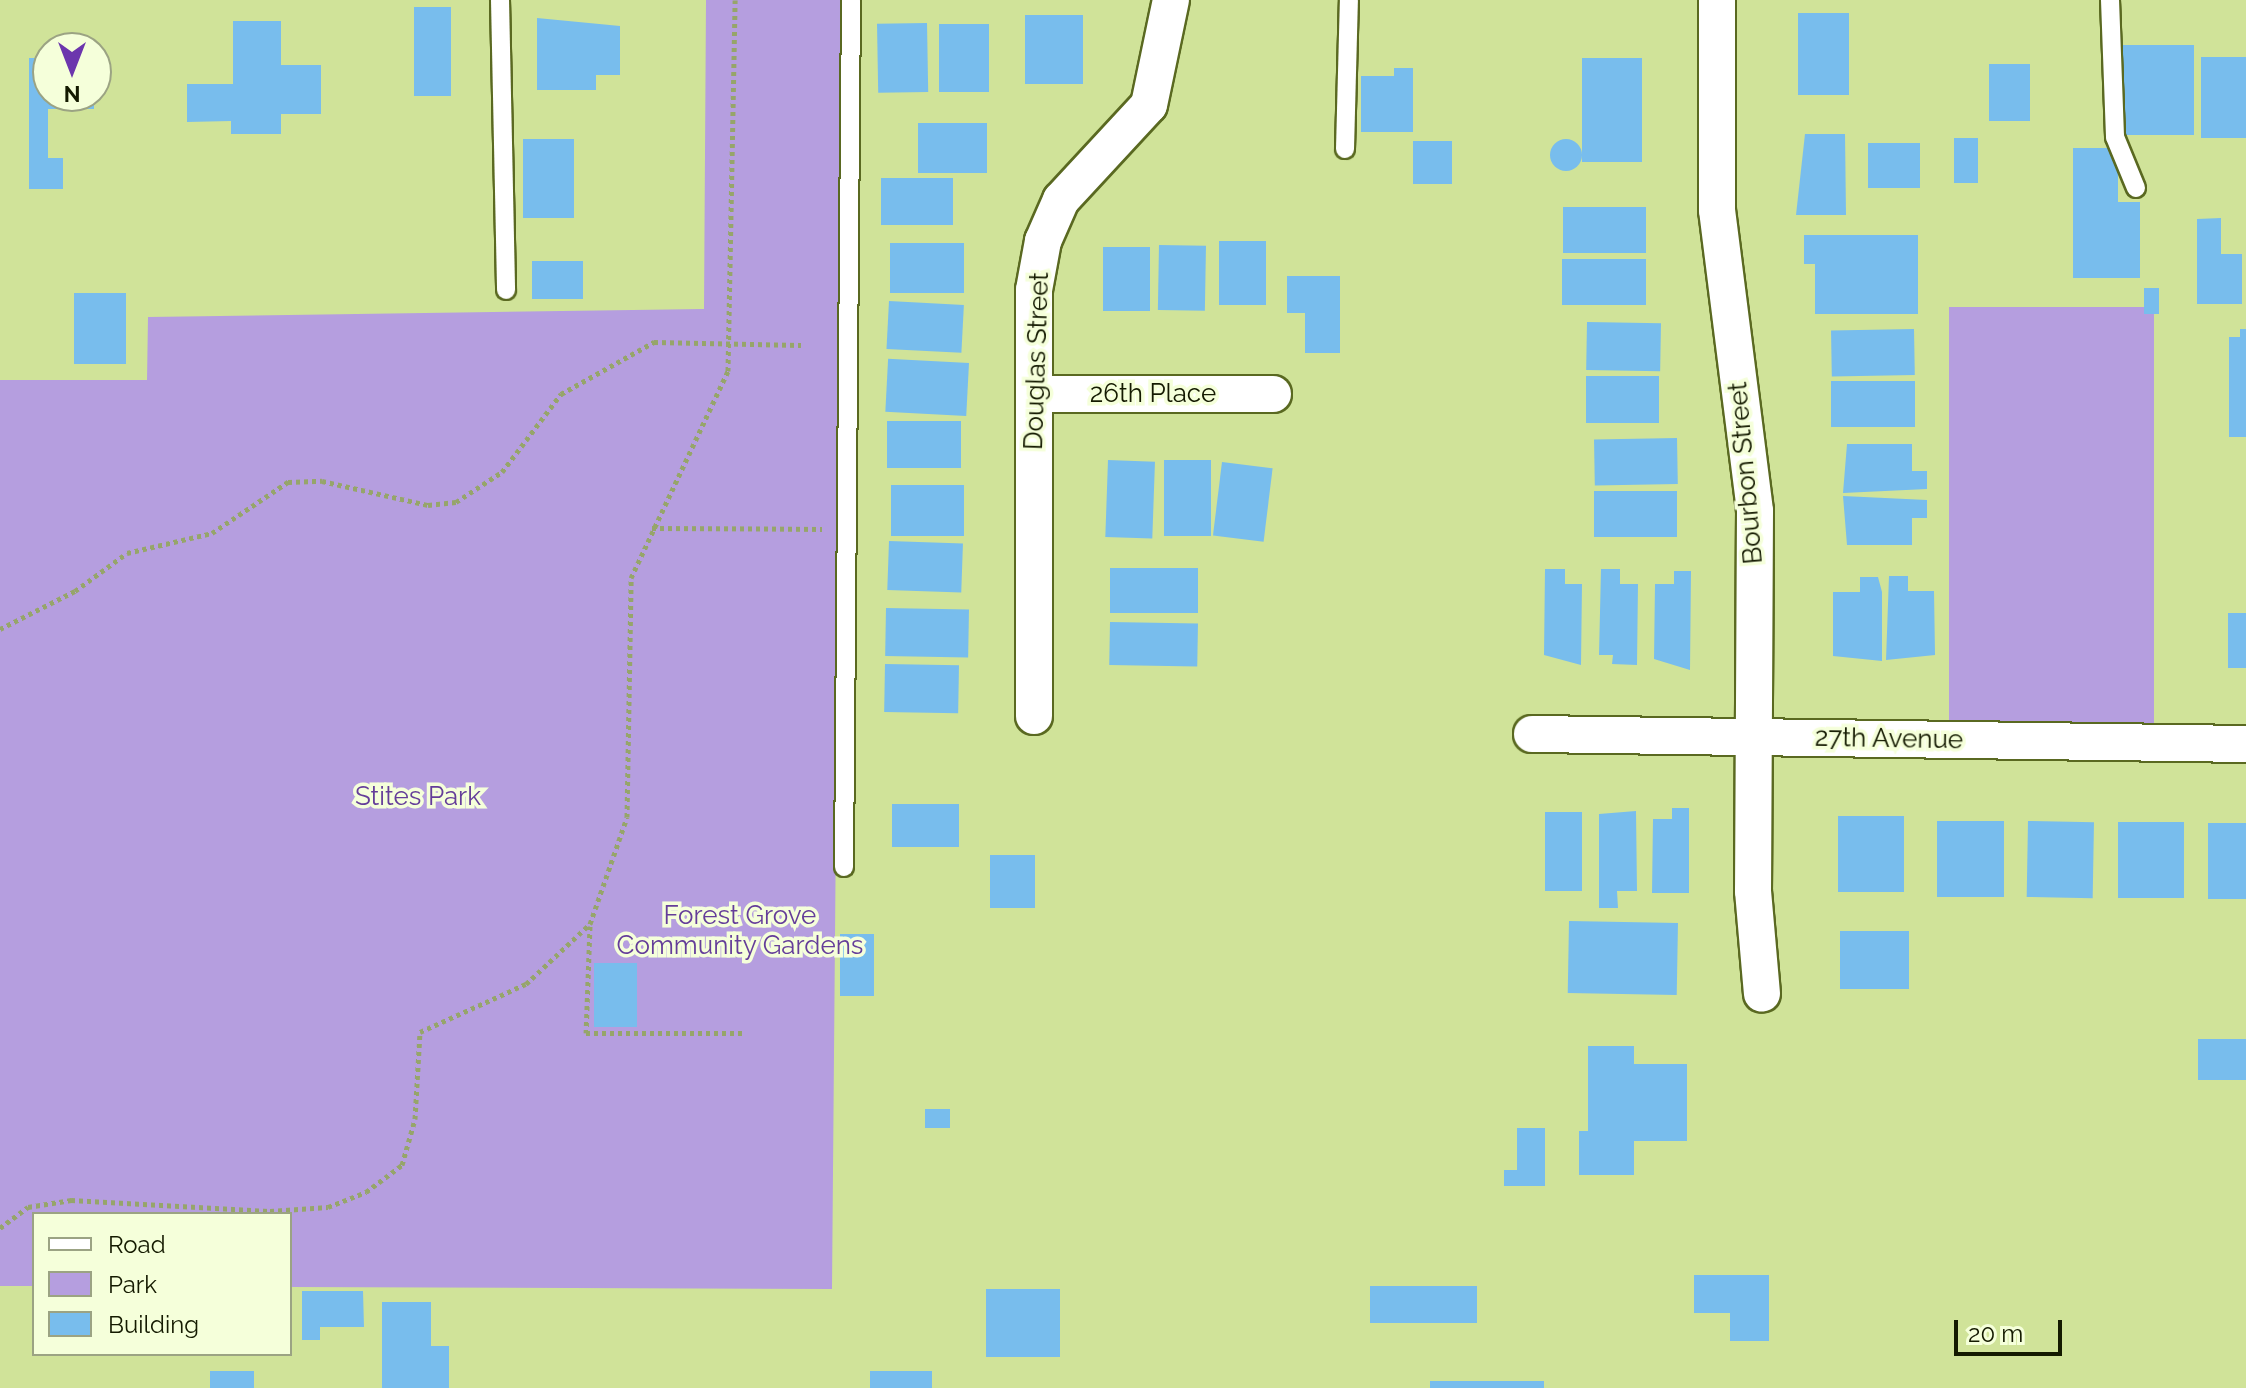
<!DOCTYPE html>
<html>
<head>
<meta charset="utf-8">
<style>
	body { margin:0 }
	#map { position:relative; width:2246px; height:1388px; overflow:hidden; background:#d0e399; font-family:Raleway,sans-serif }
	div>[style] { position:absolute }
	.green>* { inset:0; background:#b59edf; transform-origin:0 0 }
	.building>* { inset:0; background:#78bded; transform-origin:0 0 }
	.round { border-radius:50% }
	.path>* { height:5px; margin-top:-2.5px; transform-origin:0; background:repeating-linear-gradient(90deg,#96a56a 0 4px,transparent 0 8px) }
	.roads { filter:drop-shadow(2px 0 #5a6921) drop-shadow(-2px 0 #5a6921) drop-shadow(0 2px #5a6921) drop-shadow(0 -2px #5a6921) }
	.lane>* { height:18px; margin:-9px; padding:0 9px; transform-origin:9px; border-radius:9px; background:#fff }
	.street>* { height:36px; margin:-18px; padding:0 18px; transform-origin:18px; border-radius:18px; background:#fff }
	span { translate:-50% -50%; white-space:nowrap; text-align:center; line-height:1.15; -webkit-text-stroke:7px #f5ffda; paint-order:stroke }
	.street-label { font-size:26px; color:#141a00 }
	.park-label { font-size:26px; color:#643d99 }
	.legend { position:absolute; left:32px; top:1212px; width:260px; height:144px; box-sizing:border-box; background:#f5ffda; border:2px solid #9ba383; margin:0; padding:10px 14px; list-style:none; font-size:24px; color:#141a00 }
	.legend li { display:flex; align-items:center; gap:16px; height:40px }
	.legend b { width:40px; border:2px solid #9ba383 }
	.north { position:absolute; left:32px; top:32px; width:80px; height:80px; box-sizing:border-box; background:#f5ffda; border:2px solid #9ba383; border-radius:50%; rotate:180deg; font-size:22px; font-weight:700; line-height:32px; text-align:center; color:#141a00 }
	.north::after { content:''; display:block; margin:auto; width:28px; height:36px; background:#6c36ad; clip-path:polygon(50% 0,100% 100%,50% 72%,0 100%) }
	.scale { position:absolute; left:1954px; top:1320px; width:108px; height:36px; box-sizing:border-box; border:4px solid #141a00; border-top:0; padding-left:10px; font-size:24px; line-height:28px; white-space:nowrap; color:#141a00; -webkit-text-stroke:6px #f5ffda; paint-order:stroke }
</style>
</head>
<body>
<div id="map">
	<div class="green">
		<i style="clip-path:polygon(706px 0,843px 0,832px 1289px,290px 1287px,290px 1214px,34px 1214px,34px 1286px,0 1286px,0 380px,147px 380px,148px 317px,704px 309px)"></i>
		<i style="left:1949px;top:307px;width:205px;height:416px"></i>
	</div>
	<div class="building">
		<i style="left:414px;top:7px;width:37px;height:89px"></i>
		<i style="left:1798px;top:13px;width:51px;height:82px"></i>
		<i style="left:1025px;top:15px;width:58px;height:69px"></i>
		<i style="clip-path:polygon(537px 18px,620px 26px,620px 75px,596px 75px,596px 90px,537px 90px)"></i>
		<i style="clip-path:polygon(233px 21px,281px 21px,281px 65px,321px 65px,321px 114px,281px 114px,281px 134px,231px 134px,231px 121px,187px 122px,187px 84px,233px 84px)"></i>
		<i style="left:927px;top:23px;width:69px;height:50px;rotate:89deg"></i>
		<i style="left:939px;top:24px;width:50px;height:68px"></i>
		<i style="left:2123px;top:45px;width:71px;height:90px"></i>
		<i style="left:2201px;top:57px;width:45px;height:81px"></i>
		<i style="clip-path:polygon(29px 58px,48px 58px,48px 96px,94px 96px,94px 109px,48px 109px,48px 158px,63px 158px,63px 189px,29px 189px)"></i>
		<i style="left:1582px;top:58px;width:60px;height:104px"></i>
		<i style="left:1989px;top:64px;width:41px;height:57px"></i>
		<i style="clip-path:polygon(1394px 68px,1413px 68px,1413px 132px,1361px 132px,1361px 76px,1394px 76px)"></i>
		<i style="left:918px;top:123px;width:69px;height:50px"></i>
		<i style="clip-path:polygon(1805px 134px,1845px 134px,1846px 215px,1796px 215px)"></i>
		<i style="left:1954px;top:138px;width:24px;height:45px"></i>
		<i style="left:523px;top:139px;width:51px;height:79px"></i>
		<i class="round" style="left:1550px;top:139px;width:32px;height:32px"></i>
		<i style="left:1413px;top:141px;width:39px;height:43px"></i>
		<i style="left:1868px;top:143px;width:52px;height:45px"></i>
		<i style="clip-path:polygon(2073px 148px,2118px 148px,2118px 202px,2140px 202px,2140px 278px,2073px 278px)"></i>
		<i style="left:881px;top:178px;width:72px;height:47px"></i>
		<i style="left:1563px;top:207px;width:83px;height:46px"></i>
		<i style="clip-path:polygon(2221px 218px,2221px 254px,2242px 254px,2242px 304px,2197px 304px,2197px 219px)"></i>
		<i style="clip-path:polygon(1804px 235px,1918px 235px,1918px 314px,1815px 314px,1815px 264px,1804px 264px)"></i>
		<i style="left:1219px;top:241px;width:47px;height:64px"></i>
		<i style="left:890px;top:243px;width:74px;height:50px"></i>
		<i style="left:1159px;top:245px;width:47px;height:65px;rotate:1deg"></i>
		<i style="left:1103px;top:247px;width:47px;height:64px"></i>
		<i style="left:1646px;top:259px;width:46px;height:84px;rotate:90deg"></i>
		<i style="left:532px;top:261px;width:51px;height:38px"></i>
		<i style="clip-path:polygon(1287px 276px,1340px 276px,1340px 353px,1305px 353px,1305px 313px,1287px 313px)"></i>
		<i style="left:2144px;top:288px;width:15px;height:26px"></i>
		<i style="left:126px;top:293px;width:71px;height:52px;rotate:90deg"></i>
		<i style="left:889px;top:301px;width:75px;height:48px;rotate:3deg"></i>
		<i style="left:1587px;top:322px;width:74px;height:48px;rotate:1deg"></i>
		<i style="left:1914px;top:329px;width:46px;height:83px;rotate:89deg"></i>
		<i style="clip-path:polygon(2240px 329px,2246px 329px,2246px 437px,2229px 437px,2229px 337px,2240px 337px)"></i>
		<i style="left:969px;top:363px;width:53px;height:81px;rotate:93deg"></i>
		<i style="left:1586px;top:376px;width:73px;height:47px"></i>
		<i style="left:1915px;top:381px;width:46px;height:84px;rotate:90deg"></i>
		<i style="left:887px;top:421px;width:74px;height:47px"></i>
		<i style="left:1677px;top:438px;width:46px;height:83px;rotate:89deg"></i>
		<i style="clip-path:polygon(1847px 444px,1912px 444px,1912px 471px,1927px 471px,1927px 489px,1843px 493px)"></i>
		<i style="left:1108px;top:460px;width:47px;height:77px;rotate:2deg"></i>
		<i style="left:1211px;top:460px;width:76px;height:47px;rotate:90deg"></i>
		<i style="left:1222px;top:462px;width:51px;height:74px;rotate:7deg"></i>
		<i style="left:891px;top:485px;width:73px;height:51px"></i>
		<i style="left:1594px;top:491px;width:83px;height:46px"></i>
		<i style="clip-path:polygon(1843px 496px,1927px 500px,1927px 518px,1912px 518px,1912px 545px,1847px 545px)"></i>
		<i style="left:889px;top:541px;width:74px;height:49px;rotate:2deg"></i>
		<i style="left:1110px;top:568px;width:88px;height:45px"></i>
		<i style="clip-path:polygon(1545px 569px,1565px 569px,1565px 584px,1582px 584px,1581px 665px,1544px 655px)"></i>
		<i style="clip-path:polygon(1601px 569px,1620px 569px,1620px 584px,1638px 584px,1637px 665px,1612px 664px,1613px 655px,1599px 655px)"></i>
		<i style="clip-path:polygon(1674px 571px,1691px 571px,1690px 670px,1654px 659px,1655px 584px,1674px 584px)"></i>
		<i style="clip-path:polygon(1889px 576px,1908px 576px,1908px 591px,1934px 591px,1935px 655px,1886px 660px)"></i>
		<i style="clip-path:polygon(1860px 577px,1878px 577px,1882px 592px,1882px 661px,1833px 656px,1833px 592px,1860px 592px)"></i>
		<i style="left:886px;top:608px;width:83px;height:48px;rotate:1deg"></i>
		<i style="left:2228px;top:613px;width:18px;height:55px"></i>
		<i style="left:1110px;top:622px;width:88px;height:43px;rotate:1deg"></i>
		<i style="left:885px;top:664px;width:74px;height:48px;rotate:1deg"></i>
		<i style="left:892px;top:804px;width:67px;height:43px"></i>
		<i style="clip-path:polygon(1672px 808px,1689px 808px,1689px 893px,1652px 893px,1653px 819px,1672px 819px)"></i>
		<i style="clip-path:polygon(1636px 811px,1637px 891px,1617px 891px,1618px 908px,1599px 908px,1599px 814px)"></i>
		<i style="left:1582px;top:812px;width:79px;height:37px;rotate:90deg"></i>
		<i style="left:1838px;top:816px;width:66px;height:76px"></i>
		<i style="left:1937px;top:821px;width:67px;height:76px"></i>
		<i style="left:2028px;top:821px;width:66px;height:76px;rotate:1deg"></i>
		<i style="left:2118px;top:822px;width:66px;height:76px"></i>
		<i style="left:2208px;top:823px;width:38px;height:76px"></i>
		<i style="left:990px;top:855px;width:45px;height:53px"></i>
		<i style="left:1569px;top:921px;width:109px;height:72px;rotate:1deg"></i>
		<i style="left:1840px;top:931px;width:69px;height:58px"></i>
		<i style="left:840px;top:934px;width:34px;height:62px"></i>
		<i style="left:594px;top:963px;width:43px;height:64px"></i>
		<i style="left:2198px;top:1039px;width:48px;height:41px"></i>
		<i style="clip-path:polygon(1588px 1046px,1634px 1046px,1634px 1064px,1687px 1064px,1687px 1141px,1634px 1141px,1634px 1175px,1579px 1175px,1579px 1131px,1588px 1131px)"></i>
		<i style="left:925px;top:1109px;width:25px;height:19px"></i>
		<i style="clip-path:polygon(1517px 1128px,1545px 1128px,1545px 1186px,1504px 1186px,1504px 1170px,1517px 1170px)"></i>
		<i style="clip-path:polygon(1694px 1275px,1769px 1275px,1769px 1341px,1730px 1341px,1730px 1313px,1694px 1313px)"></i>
		<i style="left:1370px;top:1286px;width:107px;height:37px"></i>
		<i style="left:986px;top:1289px;width:74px;height:68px"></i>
		<i style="clip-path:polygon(302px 1291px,363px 1291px,364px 1327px,320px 1327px,320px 1340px,302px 1340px)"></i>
		<i style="clip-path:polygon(382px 1302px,431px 1302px,431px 1346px,449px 1346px,449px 1388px,382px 1388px)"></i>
		<i style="left:210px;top:1371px;width:44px;height:17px"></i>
		<i style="left:870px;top:1371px;width:62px;height:17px"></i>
		<i style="left:1430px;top:1381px;width:114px;height:7px"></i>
	</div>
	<div class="path">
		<i style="left:652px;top:528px;width:170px;rotate:0.3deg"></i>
		<i style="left:0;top:629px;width:84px;rotate:-26.9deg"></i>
		<i style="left:75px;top:591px;width:64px;rotate:-36.2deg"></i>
		<i style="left:127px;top:553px;width:87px;rotate:-13.2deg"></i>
		<i style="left:212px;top:533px;width:92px;rotate:-33.9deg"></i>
		<i style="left:288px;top:482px;width:34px;rotate:-2deg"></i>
		<i style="left:322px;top:481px;width:109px;rotate:12.8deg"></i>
		<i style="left:428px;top:505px;width:28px;rotate:-6deg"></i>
		<i style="left:456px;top:502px;width:55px;rotate:-33.1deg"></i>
		<i style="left:502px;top:472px;width:98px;rotate:-52.9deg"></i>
		<i style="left:561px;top:394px;width:107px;rotate:-29.2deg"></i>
		<i style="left:654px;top:342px;width:147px;rotate:1.2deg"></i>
		<i style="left:590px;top:926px;width:107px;rotate:92.1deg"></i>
		<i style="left:586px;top:1033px;width:157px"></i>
		<i style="left:0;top:1228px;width:35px;rotate:-37deg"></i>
		<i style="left:28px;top:1207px;width:44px;rotate:-9.2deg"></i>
		<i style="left:71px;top:1200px;width:199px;rotate:3.2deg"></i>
		<i style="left:270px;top:1211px;width:58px;rotate:-3.9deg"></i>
		<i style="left:328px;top:1207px;width:41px;rotate:-21.5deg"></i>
		<i style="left:366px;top:1192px;width:45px;rotate:-36.9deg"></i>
		<i style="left:402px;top:1165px;width:48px;rotate:-74.2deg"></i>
		<i style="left:415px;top:1119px;width:87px;rotate:-86.7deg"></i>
		<i style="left:420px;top:1032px;width:116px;rotate:-24.4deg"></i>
		<i style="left:526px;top:984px;width:88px;rotate:-43.2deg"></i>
		<i style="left:590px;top:924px;width:113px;rotate:-70.9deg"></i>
		<i style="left:627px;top:817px;width:239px;rotate:-89deg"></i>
		<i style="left:631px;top:578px;width:229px;rotate:-64.9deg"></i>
		<i style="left:728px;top:371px;width:371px;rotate:-88.9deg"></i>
	</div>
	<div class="roads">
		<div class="lane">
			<i style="left:500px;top:0;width:290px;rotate:88.8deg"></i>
			<i style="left:2110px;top:0;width:137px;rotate:87.9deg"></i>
			<i style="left:2115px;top:137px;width:55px;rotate:67.6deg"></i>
			<i style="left:1345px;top:149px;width:149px;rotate:-88.5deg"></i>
			<i style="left:844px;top:867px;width:867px;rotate:-89.54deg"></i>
		</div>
		<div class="street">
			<i style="left:1717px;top:0;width:210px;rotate:90deg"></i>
			<i style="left:1717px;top:210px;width:303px;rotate:82.8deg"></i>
			<i style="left:1755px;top:511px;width:380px;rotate:90.3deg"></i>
			<i style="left:1753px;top:891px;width:103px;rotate:85deg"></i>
			<i style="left:1034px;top:394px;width:239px"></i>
			<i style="left:1034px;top:716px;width:426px;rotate:-90deg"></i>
			<i style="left:1034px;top:290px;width:50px;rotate:-79.6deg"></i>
			<i style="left:1043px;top:241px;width:45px;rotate:-66.3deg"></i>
			<i style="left:1061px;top:200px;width:129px;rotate:-47.2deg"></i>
			<i style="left:1149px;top:105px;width:107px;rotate:-78.2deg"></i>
			<i style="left:1532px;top:734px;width:714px;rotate:0.8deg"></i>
		</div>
	</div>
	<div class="street-label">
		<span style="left:1037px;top:361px;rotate:-88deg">Douglas Street</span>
		<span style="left:1153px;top:394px">26th Place</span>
		<span style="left:1746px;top:473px;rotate:-95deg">Bourbon Street</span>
		<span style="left:1889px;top:739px;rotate:1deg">27th Avenue</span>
	</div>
	<div class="park-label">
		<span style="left:418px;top:797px">Stites Park</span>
		<span style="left:740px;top:931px">Forest Grove<br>Community Gardens</span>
	</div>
	<ul class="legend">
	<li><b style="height:10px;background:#fff"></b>Road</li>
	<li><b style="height:22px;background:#b59edf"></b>Park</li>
	<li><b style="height:22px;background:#78bded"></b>Building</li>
	</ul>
	<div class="north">N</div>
	<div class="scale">20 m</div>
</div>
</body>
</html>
